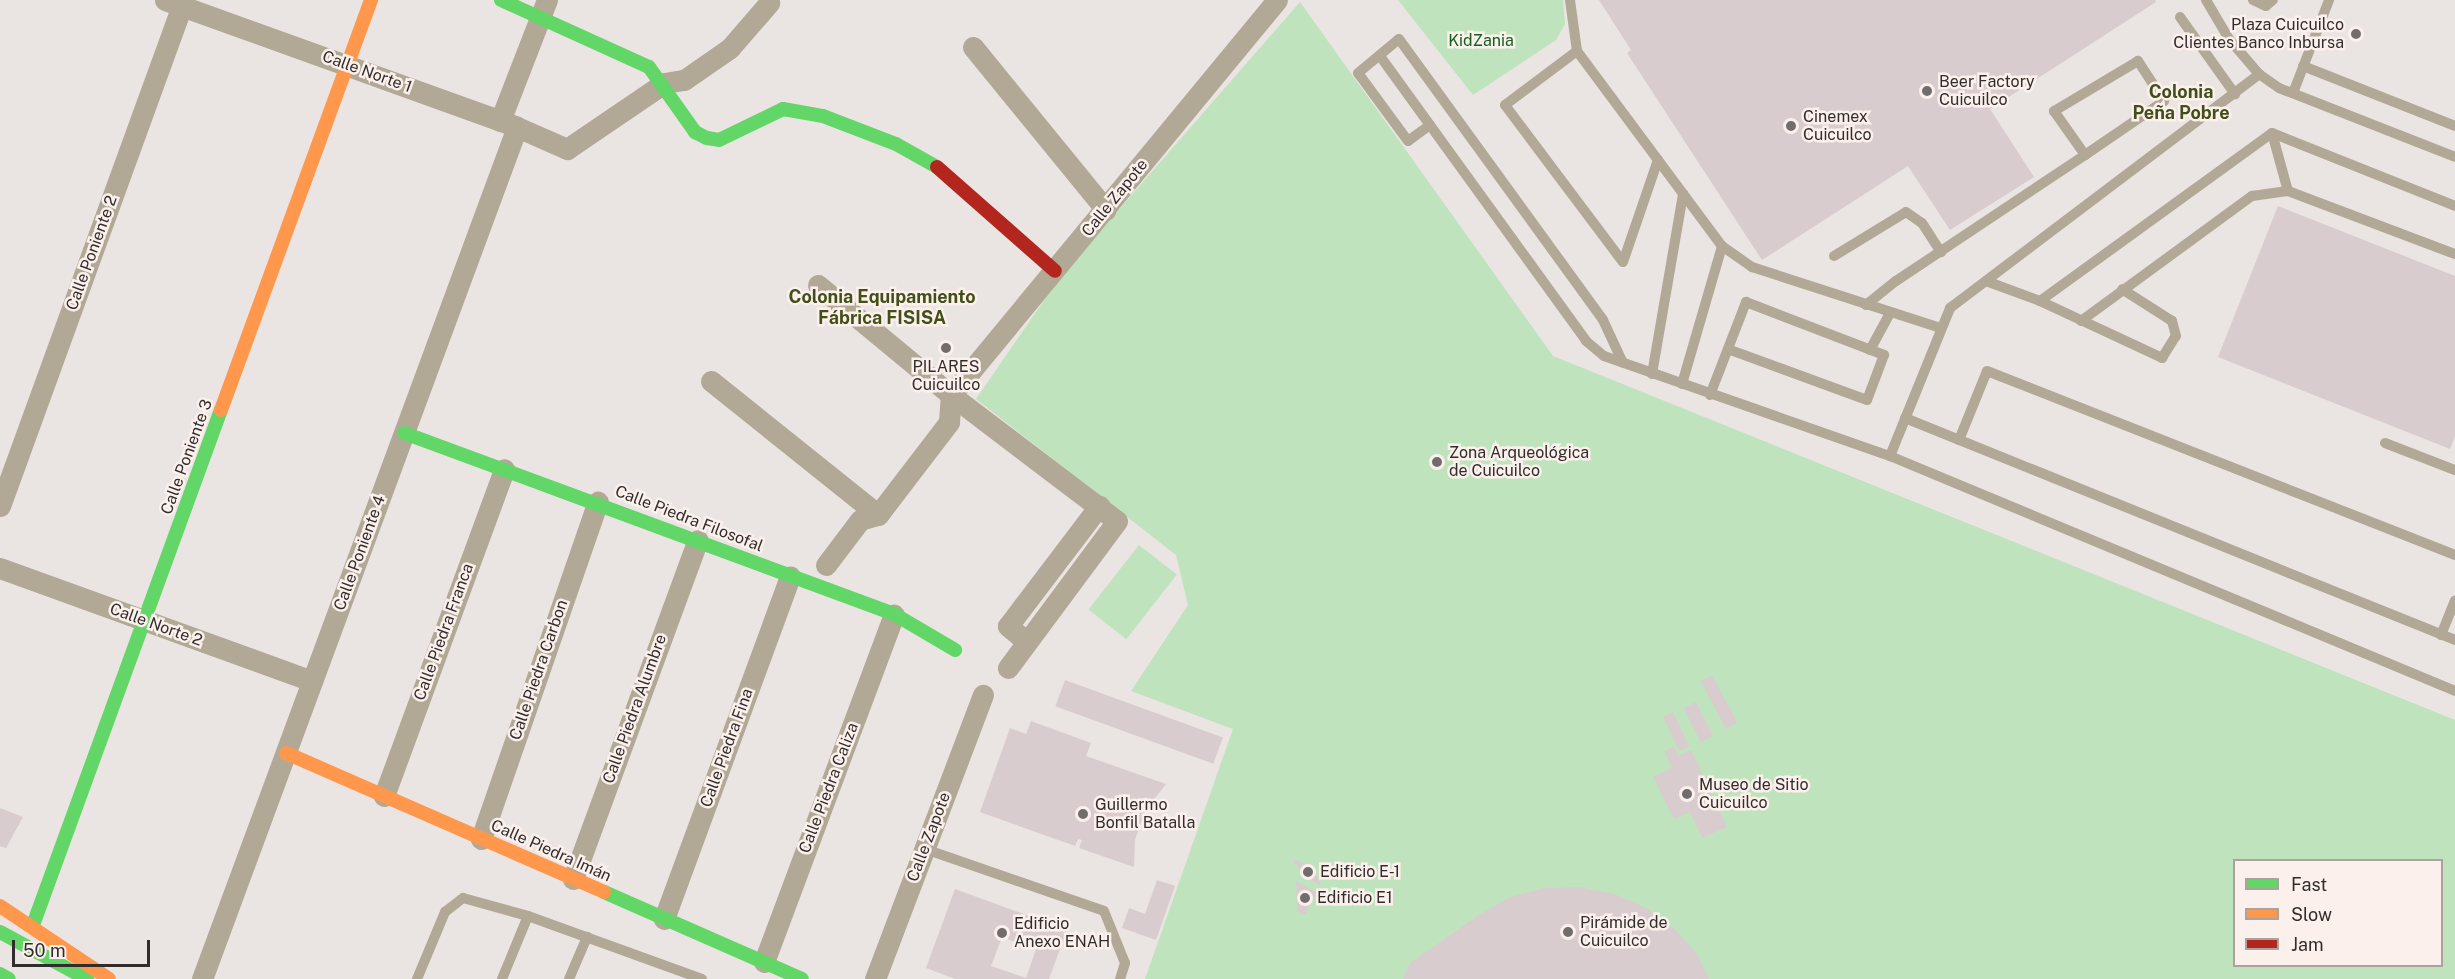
<!DOCTYPE html>
<html>
<head>
<meta charset="utf-8">
<style>
	body { margin:0 }
	#map { position:relative; width:2455px; height:979px; overflow:hidden; background:#eae4e2; font-family:"Public Sans",sans-serif }
	div>[style] { position:absolute }
	.green>* { inset:0; background:#bfe4bd; transform-origin:0 0 }
	.building>* { inset:0; background:#d9ccce; transform-origin:0 0 }
	.lane>* { height:10px; margin:-5px; padding:0 5px; transform-origin:5px; border-radius:5px; background:#b2a896 }
	.street>* { height:21px; margin:-10.5px; padding:0 10.5px; transform-origin:10.5px; border-radius:10.5px; background:#b2a896 }
	.fast>* { height:14px; margin:-7px; padding:0 7px; transform-origin:7px; border-radius:7px; background:#63d668 }
	.slow>* { height:14px; margin:-7px; padding:0 7px; transform-origin:7px; border-radius:7px; background:#ff974d }
	.jam>* { height:14px; margin:-7px; padding:0 7px; transform-origin:7px; border-radius:7px; background:#b3261e }
	.dots>* { width:16px; height:16px; translate:-50% -50%; box-sizing:border-box; border:3px solid #fbf0ec; border-radius:50% }
	span { translate:-50% -50%; white-space:nowrap; text-align:center; line-height:1.15; -webkit-text-stroke:5px #fbf0ec; paint-order:stroke }
	.poi-label { font-size:16px; color:#312d2c }
	.right { translate:-100% -50%; text-align:right }
	.left { translate:0 -50%; text-align:left }
	.park-label { font-size:16px; color:#11601f }
	.street-label { font-size:16px; color:#312d2c }
	.neighbourhood-label { font-size:18px; color:#424f18; font-weight:700 }
	.legend { position:absolute; left:2233px; top:859px; width:210px; height:108px; box-sizing:border-box; background:#fbf0ec; border:2px solid #aaa29f; margin:0; padding:8px 10px; list-style:none; font-size:18px; color:#312d2c }
	.legend li { display:flex; align-items:center; gap:12px; height:30px }
	.legend b { width:30px; border:2px solid #aaa29f }
	.scale { position:absolute; left:12px; top:940px; width:138px; height:27px; box-sizing:border-box; border:3px solid #312d2c; border-top:0; padding-left:8px; font-size:18px; line-height:21px; white-space:nowrap; color:#312d2c; -webkit-text-stroke:4px #fbf0ec; paint-order:stroke }
</style>
</head>
<body>
<div id="map">
	<div class="green">
		<i style="clip-path:polygon(1398px 0,1563px 0,1565px 24px,1556px 40px,1473px 95px)"></i>
		<i style="clip-path:polygon(evenodd,1300px 2px,1553px 356px,2455px 720px,2455px 979px,1145px 979px,1233px 729px,1131px 691px,1188px 605px,1176px 555px,976px 399px,1060px 277px,1300px 2px,2234px 860px,2442px 860px,2442px 966px,2234px 966px,2234px 860px)"></i>
		<i style="left:1139px;top:545px;width:48px;height:82px;rotate:38deg"></i>
	</div>
	<div class="building">
		<i style="clip-path:polygon(1599px 0,2155px 0,2156px 2px,1990px 109px,2034px 177px,1950px 230px,1908px 166px,1762px 260px,1627px 53px,1631px 50px)"></i>
		<i style="clip-path:polygon(2278px 206px,2455px 276px,2455px 436px,2450px 449px,2218px 357px)"></i>
		<i style="left:1712px;top:675px;width:54px;height:13px;rotate:62deg"></i>
		<i style="left:1065px;top:680px;width:168px;height:28px;rotate:20deg"></i>
		<i style="left:1696px;top:702px;width:38px;height:14px;rotate:63deg"></i>
		<i style="left:1673px;top:712px;width:38px;height:11px;rotate:65deg"></i>
		<i style="clip-path:polygon(1031px 721px,1091px 743px,1086px 756px,1166px 784px,1145px 811px,1135px 840px,1134px 867px,1079px 848px,1082px 840px,1078px 839px,1075px 846px,980px 812px,1010px 728px,1026px 734px)"></i>
		<i style="clip-path:polygon(1674px 746px,1678px 756px,1691px 750px,1727px 827px,1702px 838px,1690px 812px,1674px 819px,1653px 777px,1672px 768px,1664px 751px)"></i>
		<i style="clip-path:polygon(0 808px,23px 817px,6px 848px,0 846px)"></i>
		<i style="clip-path:polygon(1292px 859px,1313px 866px,1321px 886px,1304px 877px)"></i>
		<i style="clip-path:polygon(1157px 880px,1175px 886px,1156px 940px,1122px 928px,1129px 908px,1145px 914px)"></i>
		<i style="clip-path:polygon(1296px 881px,1319px 894px,1310px 902px,1306px 915px,1297px 911px)"></i>
		<i style="clip-path:polygon(1580px 887px,1615px 894px,1648px 909px,1675px 929px,1697px 954px,1709px 979px,1403px 979px,1410px 963px,1480px 914px,1510px 897px,1544px 888px)"></i>
		<i style="clip-path:polygon(evenodd,955px 889px,1067px 930px,1049px 979px,955px 979px,926px 968px,955px 889px,1002px 937px,1036px 949px,1026px 978px,991px 966px,1002px 937px)"></i>
	</div>
	<div class="lane">
		<i style="left:1570px;top:0;width:51px;rotate:82.2deg"></i>
		<i style="left:1577px;top:51px;width:90px;rotate:143.1deg"></i>
		<i style="left:1505px;top:105px;width:196px;rotate:53.1deg"></i>
		<i style="left:2206px;top:0;width:45px;rotate:59.5deg"></i>
		<i style="left:2229px;top:39px;width:46px;rotate:49.4deg"></i>
		<i style="left:2259px;top:74px;width:24px;rotate:35deg"></i>
		<i style="left:2279px;top:88px;width:189px;rotate:21.4deg"></i>
		<i style="left:2253px;top:0;width:14px;rotate:25deg"></i>
		<i style="left:2266px;top:6px;width:9px;rotate:-41deg"></i>
		<i style="left:2180px;top:17px;width:95px;rotate:54.5deg"></i>
		<i style="left:1577px;top:51px;width:243px;rotate:53.4deg"></i>
		<i style="left:1722px;top:246px;width:37px;rotate:35deg"></i>
		<i style="left:1752px;top:267px;width:199px;rotate:17.9deg"></i>
		<i style="left:1380px;top:56px;width:352px;rotate:54.1deg"></i>
		<i style="left:1586px;top:341px;width:23px;rotate:40deg"></i>
		<i style="left:1604px;top:356px;width:303px;rotate:19.3deg"></i>
		<i style="left:1890px;top:456px;width:612px;rotate:22.58deg"></i>
		<i style="left:2303px;top:66px;width:163px;rotate:21.5deg"></i>
		<i style="left:2293px;top:93px;width:100px;rotate:-68.8deg"></i>
		<i style="left:1430px;top:125px;width:27px;rotate:144deg"></i>
		<i style="left:1408px;top:141px;width:84px;rotate:-126.3deg"></i>
		<i style="left:1358px;top:73px;width:53px;rotate:-39.7deg"></i>
		<i style="left:1399px;top:39px;width:347px;rotate:54deg"></i>
		<i style="left:1603px;top:320px;width:47px;rotate:65.1deg"></i>
		<i style="left:2272px;top:133px;width:60px;rotate:74.6deg"></i>
		<i style="left:1834px;top:256px;width:84px;rotate:-31.4deg"></i>
		<i style="left:1906px;top:212px;width:19px;rotate:35deg"></i>
		<i style="left:1922px;top:223px;width:35px;rotate:57deg"></i>
		<i style="left:1623px;top:262px;width:108px;rotate:-71.1deg"></i>
		<i style="left:1986px;top:281px;width:58px;rotate:20.3deg"></i>
		<i style="left:2040px;top:301px;width:135px;rotate:25deg"></i>
		<i style="left:2162px;top:358px;width:26px;rotate:-58deg"></i>
		<i style="left:2176px;top:336px;width:16px;rotate:-105deg"></i>
		<i style="left:2172px;top:321px;width:59px;rotate:-147.4deg"></i>
		<i style="left:2040px;top:301px;width:286px;rotate:-35.9deg"></i>
		<i style="left:2272px;top:133px;width:197px;rotate:21.7deg"></i>
		<i style="left:1866px;top:305px;width:38px;rotate:-39deg"></i>
		<i style="left:1896px;top:281px;width:227px;rotate:-33.7deg"></i>
		<i style="left:2085px;top:155px;width:96px;rotate:-34.4deg"></i>
		<i style="left:2164px;top:101px;width:48px;rotate:-123deg"></i>
		<i style="left:2138px;top:61px;width:98px;rotate:149.2deg"></i>
		<i style="left:2054px;top:111px;width:54px;rotate:54.8deg"></i>
		<i style="left:2081px;top:321px;width:212px;rotate:-36.2deg"></i>
		<i style="left:2252px;top:196px;width:36px;rotate:-8deg"></i>
		<i style="left:2288px;top:191px;width:178px;rotate:20.7deg"></i>
		<i style="left:1870px;top:350px;width:42px;rotate:-61.6deg"></i>
		<i style="left:1652px;top:374px;width:183px;rotate:-80.2deg"></i>
		<i style="left:1682px;top:384px;width:144px;rotate:-73.8deg"></i>
		<i style="left:1710px;top:395px;width:100px;rotate:-68.8deg"></i>
		<i style="left:1746px;top:302px;width:148px;rotate:21deg"></i>
		<i style="left:1884px;top:355px;width:48px;rotate:110.7deg"></i>
		<i style="left:1867px;top:400px;width:148px;rotate:-159.9deg"></i>
		<i style="left:1905px;top:418px;width:593px;rotate:21.98deg"></i>
		<i style="left:1959px;top:440px;width:74px;rotate:-67.9deg"></i>
		<i style="left:1987px;top:371px;width:503px;rotate:21.46deg"></i>
		<i style="left:2385px;top:443px;width:75px;rotate:21.1deg"></i>
		<i style="left:1890px;top:456px;width:160px;rotate:-67.9deg"></i>
		<i style="left:1950px;top:308px;width:388px;rotate:-37.1deg"></i>
		<i style="left:2441px;top:635px;width:37px;rotate:-68deg"></i>
		<i style="left:925px;top:849px;width:189px;rotate:19.1deg"></i>
		<i style="left:1104px;top:911px;width:56px;rotate:68deg"></i>
		<i style="left:1125px;top:963px;width:17px;rotate:107deg"></i>
		<i style="left:417px;top:979px;width:73px;rotate:-67.3deg"></i>
		<i style="left:445px;top:912px;width:23px;rotate:-38deg"></i>
		<i style="left:463px;top:898px;width:67px;rotate:15.5deg"></i>
		<i style="left:528px;top:916px;width:185px;rotate:19.9deg"></i>
		<i style="left:502px;top:979px;width:68px;rotate:-67.6deg"></i>
		<i style="left:569px;top:979px;width:46px;rotate:-66.8deg"></i>
	</div>
	<div class="street">
		<i style="left:165px;top:0;width:374px;rotate:19.8deg"></i>
		<i style="left:517px;top:127px;width:55px;rotate:23.7deg"></i>
		<i style="left:567px;top:149px;width:117px;rotate:-34.2deg"></i>
		<i style="left:664px;top:83px;width:20px;rotate:-9deg"></i>
		<i style="left:684px;top:80px;width:56px;rotate:-34.8deg"></i>
		<i style="left:730px;top:48px;width:60px;rotate:-49.1deg"></i>
		<i style="left:973px;top:47px;width:210px;rotate:50.8deg"></i>
		<i style="left:500px;top:121px;width:130px;rotate:-68.8deg"></i>
		<i style="left:818px;top:285px;width:173px;rotate:39.6deg"></i>
		<i style="left:951px;top:395px;width:208px;rotate:37.2deg"></i>
		<i style="left:1117px;top:521px;width:183px;rotate:126.6deg"></i>
		<i style="left:711px;top:381px;width:214px;rotate:38.7deg"></i>
		<i style="left:951px;top:395px;width:512px;rotate:-50.47deg"></i>
		<i style="left:0;top:506px;width:538px;rotate:-70.02deg"></i>
		<i style="left:826px;top:565px;width:56px;rotate:-52.9deg"></i>
		<i style="left:860px;top:520px;width:19px;rotate:-16deg"></i>
		<i style="left:878px;top:515px;width:117px;rotate:-52.6deg"></i>
		<i style="left:949px;top:422px;width:27px;rotate:-86deg"></i>
		<i style="left:0;top:568px;width:332px;rotate:19.9deg"></i>
		<i style="left:1027px;top:642px;width:25px;rotate:-140deg"></i>
		<i style="left:1008px;top:626px;width:151px;rotate:-52.8deg"></i>
		<i style="left:384px;top:796px;width:348px;rotate:-69.8deg"></i>
		<i style="left:481px;top:839px;width:357px;rotate:-70.9deg"></i>
		<i style="left:573px;top:879px;width:361px;rotate:-69.8deg"></i>
		<i style="left:664px;top:919px;width:365px;rotate:-69.8deg"></i>
		<i style="left:764px;top:962px;width:371px;rotate:-69.5deg"></i>
		<i style="left:202px;top:979px;width:908px;rotate:-69.71deg"></i>
		<i style="left:875px;top:979px;width:304px;rotate:-69.2deg"></i>
	</div>
	<div class="fast">
		<i style="left:501px;top:0;width:162px;rotate:24.4deg"></i>
		<i style="left:649px;top:67px;width:80px;rotate:54.7deg"></i>
		<i style="left:695px;top:132px;width:13px;rotate:27deg"></i>
		<i style="left:707px;top:138px;width:12px;rotate:9deg"></i>
		<i style="left:719px;top:140px;width:71px;rotate:-25.8deg"></i>
		<i style="left:783px;top:109px;width:41px;rotate:9.9deg"></i>
		<i style="left:823px;top:116px;width:78px;rotate:21deg"></i>
		<i style="left:896px;top:144px;width:47px;rotate:29.3deg"></i>
		<i style="left:404px;top:433px;width:522px;rotate:20.27deg"></i>
		<i style="left:894px;top:614px;width:71px;rotate:30.5deg"></i>
		<i style="left:604px;top:892px;width:216px;rotate:23.7deg"></i>
		<i style="left:33px;top:925px;width:548px;rotate:-69.95deg"></i>
		<i style="left:0;top:932px;width:99px;rotate:28.4deg"></i>
		<i style="left:0;top:974px;width:10px;rotate:29deg"></i>
	</div>
	<div class="slow">
		<i style="left:221px;top:410px;width:437px;rotate:-69.9deg"></i>
		<i style="left:286px;top:753px;width:347px;rotate:23.6deg"></i>
		<i style="left:0;top:906px;width:131px;rotate:33.8deg"></i>
	</div>
	<div class="jam">
		<i style="left:937px;top:167px;width:157px;rotate:41.4deg"></i>
	</div>
	<div class="dots">
		<i style="left:2356px;top:34px;background:#726d6c"></i>
		<i style="left:1927px;top:91px;background:#726d6c"></i>
		<i style="left:1791px;top:126px;background:#726d6c"></i>
		<i style="left:946px;top:348px;background:#726d6c"></i>
		<i style="left:1437px;top:462px;background:#726d6c"></i>
		<i style="left:1687px;top:794px;background:#726d6c"></i>
		<i style="left:1083px;top:814px;background:#726d6c"></i>
		<i style="left:1308px;top:872px;background:#726d6c"></i>
		<i style="left:1305px;top:898px;background:#726d6c"></i>
		<i style="left:1568px;top:932px;background:#726d6c"></i>
		<i style="left:1002px;top:933px;background:#726d6c"></i>
	</div>
	<div class="poi-label">
		<span class="right" style="left:2344px;top:34px">Plaza Cuicuilco<br>Clientes Banco Inbursa</span>
		<span class="left" style="left:1939px;top:91px">Beer Factory<br>Cuicuilco</span>
		<span class="left" style="left:1803px;top:126px">Cinemex<br>Cuicuilco</span>
		<span style="left:946px;top:376px">PILARES<br>Cuicuilco</span>
		<span class="left" style="left:1449px;top:462px">Zona Arqueológica<br>de Cuicuilco</span>
		<span class="left" style="left:1699px;top:794px">Museo de Sitio<br>Cuicuilco</span>
		<span class="left" style="left:1095px;top:814px">Guillermo<br>Bonfil Batalla</span>
		<span class="left" style="left:1320px;top:872px">Edificio E-1</span>
		<span class="left" style="left:1317px;top:898px">Edificio E1</span>
		<span class="left" style="left:1580px;top:932px">Pirámide de<br>Cuicuilco</span>
		<span class="left" style="left:1014px;top:933px">Edificio<br>Anexo ENAH</span>
	</div>
	<div class="park-label">
		<span style="left:1481px;top:41px">KidZania</span>
	</div>
	<div class="street-label">
		<span style="left:367px;top:72px;rotate:20deg">Calle Norte 1</span>
		<span style="left:1115px;top:198px;rotate:-51deg">Calle Zapote</span>
		<span style="left:92px;top:253px;rotate:-70deg">Calle Poniente 2</span>
		<span style="left:187px;top:457px;rotate:-70deg">Calle Poniente 3</span>
		<span style="left:689px;top:519px;rotate:21deg">Calle Piedra Filosofal</span>
		<span style="left:360px;top:553px;rotate:-70deg">Calle Poniente 4</span>
		<span style="left:156px;top:625px;rotate:20deg">Calle Norte 2</span>
		<span style="left:444px;top:632px;rotate:-70deg">Calle Piedra Franca</span>
		<span style="left:539px;top:670px;rotate:-71deg">Calle Piedra Carbon</span>
		<span style="left:635px;top:709px;rotate:-70deg">Calle Piedra Alumbre</span>
		<span style="left:727px;top:748px;rotate:-70deg">Calle Piedra Fina</span>
		<span style="left:829px;top:788px;rotate:-69deg">Calle Piedra Caliza</span>
		<span style="left:929px;top:837px;rotate:-69deg">Calle Zapote</span>
		<span style="left:551px;top:851px;rotate:24deg">Calle Piedra Imán</span>
	</div>
	<div class="neighbourhood-label">
		<span style="left:2181px;top:103px">Colonia<br>Peña Pobre</span>
		<span style="left:882px;top:308px">Colonia Equipamiento<br>Fábrica FISISA</span>
	</div>
	<ul class="legend">
	<li><b style="height:8px;background:#63d668"></b>Fast</li>
	<li><b style="height:8px;background:#ff974d"></b>Slow</li>
	<li><b style="height:8px;background:#b3261e"></b>Jam</li>
	</ul>
	<div class="scale">50 m</div>
</div>
</body>
</html>
